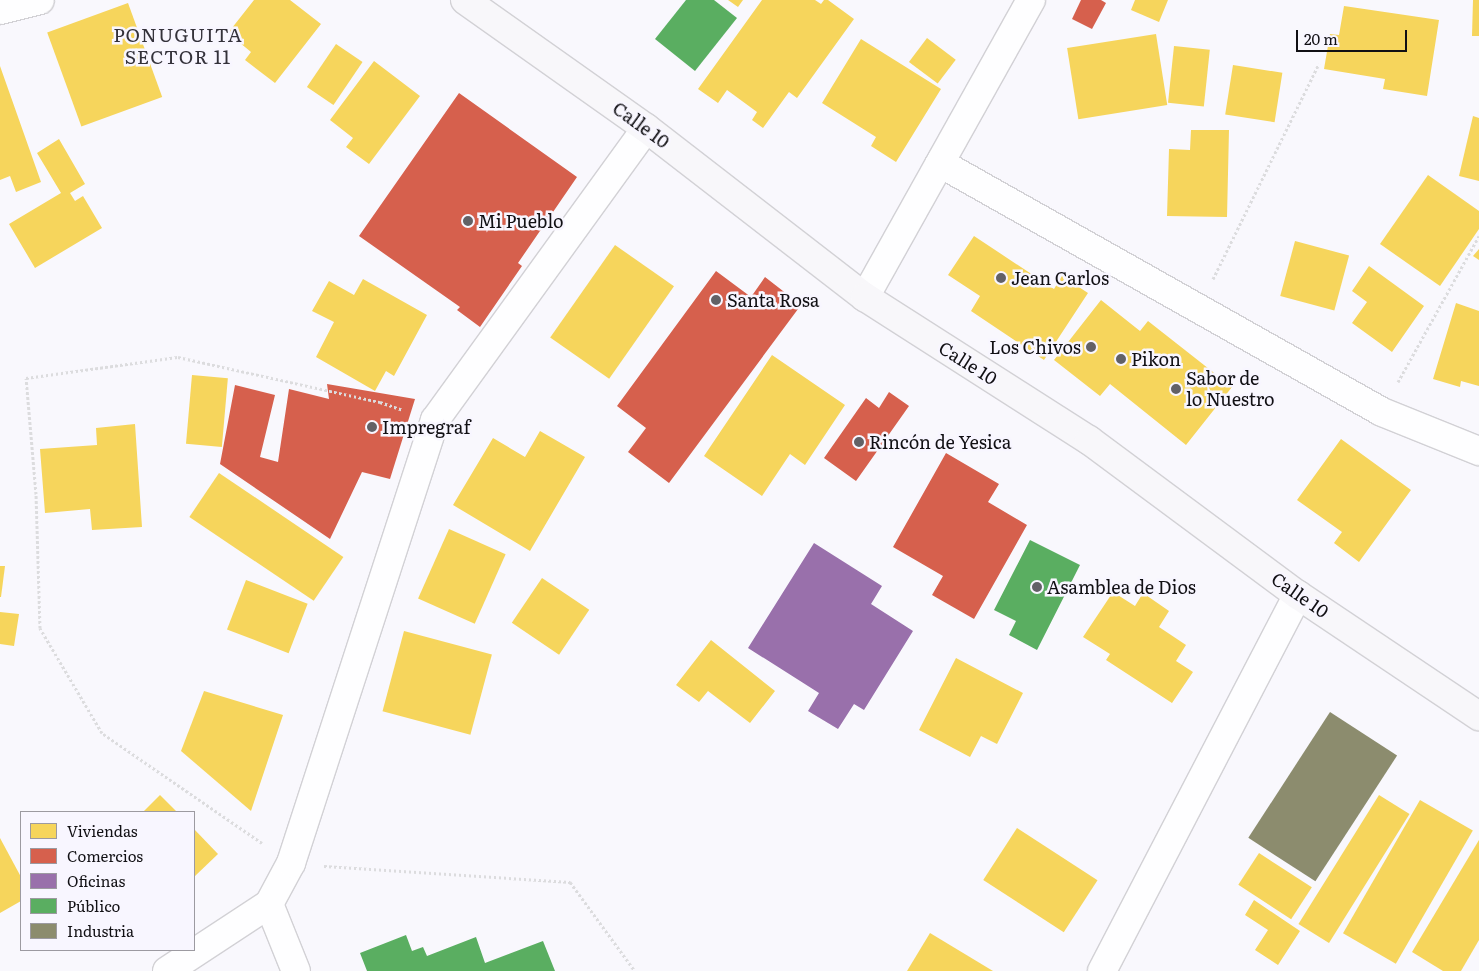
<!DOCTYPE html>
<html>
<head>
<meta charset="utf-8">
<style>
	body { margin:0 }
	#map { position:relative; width:1479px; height:971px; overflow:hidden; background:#f9f8fd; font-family:Literata,serif }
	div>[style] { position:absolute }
	.homes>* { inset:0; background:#f6d55c; transform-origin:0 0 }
	.shops>* { inset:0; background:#d6604d }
	.offices>* { inset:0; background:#9970ab }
	.public>* { inset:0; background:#5aae61 }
	.industry>* { inset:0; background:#8c8c6e; transform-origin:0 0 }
	.path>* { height:3px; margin-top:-1.5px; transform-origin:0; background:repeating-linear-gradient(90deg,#dcdcde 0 2.5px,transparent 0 5px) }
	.roads { filter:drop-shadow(1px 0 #d2d1d5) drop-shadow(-1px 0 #d2d1d5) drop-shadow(0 1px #d2d1d5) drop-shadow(0 -1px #d2d1d5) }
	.street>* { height:28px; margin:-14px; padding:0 14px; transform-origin:14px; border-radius:14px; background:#fefeff }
	.secondary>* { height:28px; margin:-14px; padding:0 14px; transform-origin:14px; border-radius:14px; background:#f8f7fa }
	.dots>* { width:14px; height:14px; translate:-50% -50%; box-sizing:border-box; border:2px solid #f8f6ff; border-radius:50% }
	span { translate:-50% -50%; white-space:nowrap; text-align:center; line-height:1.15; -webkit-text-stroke:5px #f8f6ff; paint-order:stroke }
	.street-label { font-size:18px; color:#111014 }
	.poi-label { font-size:18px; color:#111014 }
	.left { translate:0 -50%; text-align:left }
	.right { translate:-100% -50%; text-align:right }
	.neighbourhood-label { font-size:19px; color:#34323a; letter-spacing:1px }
	.legend { position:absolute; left:20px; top:811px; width:175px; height:140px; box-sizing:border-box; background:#f8f6ff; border:1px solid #9c9aa1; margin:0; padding:6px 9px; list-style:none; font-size:15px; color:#111014 }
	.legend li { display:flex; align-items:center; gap:10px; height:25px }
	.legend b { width:25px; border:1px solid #9c9aa1 }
	.scale { position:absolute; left:1296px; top:30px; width:111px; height:22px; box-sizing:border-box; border:2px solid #111014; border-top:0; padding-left:6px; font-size:15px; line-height:18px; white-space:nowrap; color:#111014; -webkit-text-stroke:4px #f8f6ff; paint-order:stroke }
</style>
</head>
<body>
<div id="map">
	<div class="homes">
		<i style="clip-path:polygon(254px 0,290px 0,321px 24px,275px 83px,245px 60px,251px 52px,228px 33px)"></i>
		<i style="clip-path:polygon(728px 0,743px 0,738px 7px)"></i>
		<i style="clip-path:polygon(762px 0,815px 0,821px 4px,824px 0,828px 0,854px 19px,797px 98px,789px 92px,763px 128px,752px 120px,757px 112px,727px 90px,718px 103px,698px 89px)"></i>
		<i style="clip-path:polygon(1135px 0,1168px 0,1159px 22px,1131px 10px)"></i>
		<i style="clip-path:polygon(1473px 0,1479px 0,1479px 36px,1472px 36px)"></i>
		<i style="left:128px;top:3px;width:100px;height:86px;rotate:70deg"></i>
		<i style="clip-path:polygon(1344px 6px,1439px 20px,1427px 96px,1383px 89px,1385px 79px,1324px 69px,1330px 34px,1339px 35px)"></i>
		<i style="left:1156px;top:34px;width:72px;height:90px;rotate:81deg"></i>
		<i style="left:927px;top:38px;width:36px;height:30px;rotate:37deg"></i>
		<i style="clip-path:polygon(861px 39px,941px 89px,896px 162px,871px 146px,876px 137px,822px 103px)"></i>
		<i style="left:336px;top:44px;width:32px;height:52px;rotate:34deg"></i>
		<i style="left:1174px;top:46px;width:36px;height:57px;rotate:6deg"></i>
		<i style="clip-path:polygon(374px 61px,420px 96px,369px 164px,346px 147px,353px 138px,330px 120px)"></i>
		<i style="left:1233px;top:65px;width:50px;height:50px;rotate:9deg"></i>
		<i style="clip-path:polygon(0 66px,41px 182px,16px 192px,10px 176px,0 180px)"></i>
		<i style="clip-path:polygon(1473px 116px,1479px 118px,1479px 181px,1459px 176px)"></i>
		<i style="clip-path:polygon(1191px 130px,1229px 130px,1227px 217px,1167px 216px,1169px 149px,1190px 150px)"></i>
		<i style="clip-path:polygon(59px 139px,85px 184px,70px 193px,75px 201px,83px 196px,102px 228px,35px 268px,9px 224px,61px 193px,37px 153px)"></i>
		<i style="clip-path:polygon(1428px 175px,1479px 211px,1479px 229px,1440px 286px,1380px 244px)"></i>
		<i style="clip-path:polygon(974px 236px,1054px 289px,1062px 276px,1088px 293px,1044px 360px,971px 311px,980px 296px,948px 275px)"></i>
		<i style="left:1295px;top:241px;width:56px;height:57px;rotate:15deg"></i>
		<i style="left:615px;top:245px;width:72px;height:113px;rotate:35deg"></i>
		<i style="clip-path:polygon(1479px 249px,1479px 260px,1473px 256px)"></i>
		<i style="clip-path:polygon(1369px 266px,1424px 306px,1392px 352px,1352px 323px,1367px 302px,1352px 291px)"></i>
		<i style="clip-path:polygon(363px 279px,427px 315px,394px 376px,386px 371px,375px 391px,316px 357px,334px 322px,312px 311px,329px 281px,354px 295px)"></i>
		<i style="clip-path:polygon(1101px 300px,1140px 331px,1148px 321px,1232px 387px,1186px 445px,1110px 384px,1100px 396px,1054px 360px)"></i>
		<i style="clip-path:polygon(1456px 303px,1479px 311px,1479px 386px,1461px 381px,1460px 387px,1433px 379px)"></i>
		<i style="clip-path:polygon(772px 355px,845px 405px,805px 465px,790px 454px,762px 496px,704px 456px)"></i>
		<i style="left:192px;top:375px;width:36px;height:69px;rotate:5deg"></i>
		<i style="clip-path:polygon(135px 424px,142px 527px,92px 530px,90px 509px,45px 513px,40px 449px,97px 445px,96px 428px)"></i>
		<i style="clip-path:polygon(540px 431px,585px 457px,530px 551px,453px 505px,493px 438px,525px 457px)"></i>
		<i style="clip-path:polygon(1341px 439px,1411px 490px,1359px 562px,1334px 543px,1342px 532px,1297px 500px)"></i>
		<i style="left:219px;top:473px;width:150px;height:53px;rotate:34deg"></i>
		<i style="left:449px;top:529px;width:62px;height:76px;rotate:24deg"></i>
		<i style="clip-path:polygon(0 566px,5px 566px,1px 597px,0 597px)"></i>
		<i style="left:542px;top:578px;width:57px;height:54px;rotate:34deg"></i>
		<i style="left:246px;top:580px;width:66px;height:53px;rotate:21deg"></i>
		<i style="clip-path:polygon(1113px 592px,1135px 606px,1143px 593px,1169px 611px,1159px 627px,1186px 645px,1176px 661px,1193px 672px,1172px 703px,1106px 660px,1110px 654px,1083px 637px)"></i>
		<i style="clip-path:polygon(0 612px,19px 614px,14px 646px,0 644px)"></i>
		<i style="left:404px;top:631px;width:91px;height:83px;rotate:15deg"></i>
		<i style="clip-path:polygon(711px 640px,775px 691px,750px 723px,708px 691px,699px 702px,676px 685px)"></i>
		<i style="clip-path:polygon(956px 658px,1023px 693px,997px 744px,981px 736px,970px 757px,919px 730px)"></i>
		<i style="clip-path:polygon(204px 691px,283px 715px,251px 811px,181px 751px)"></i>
		<i style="clip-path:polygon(160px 795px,177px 812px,143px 812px)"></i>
		<i style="left:1379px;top:795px;width:36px;height:152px;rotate:32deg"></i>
		<i style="left:1420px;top:800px;width:61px;height:154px;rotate:30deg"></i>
		<i style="left:1017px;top:828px;width:96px;height:62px;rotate:33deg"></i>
		<i style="clip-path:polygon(194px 829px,218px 854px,194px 877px)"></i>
		<i style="clip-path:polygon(0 838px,21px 877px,21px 901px,0 913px)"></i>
		<i style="clip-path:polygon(1479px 840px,1479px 940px,1461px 971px,1443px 971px,1412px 952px)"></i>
		<i style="left:1259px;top:853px;width:63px;height:38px;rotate:33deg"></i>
		<i style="clip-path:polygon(1254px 900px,1300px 931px,1278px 965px,1255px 950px,1268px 930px,1245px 915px)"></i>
		<i style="clip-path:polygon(930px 933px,993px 971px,907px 971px)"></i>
	</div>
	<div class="shops">
		<i style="clip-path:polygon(1081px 0,1101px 0,1106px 3px,1092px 29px,1072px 19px)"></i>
		<i style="clip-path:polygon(459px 93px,577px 177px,518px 263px,522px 266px,480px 327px,457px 310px,460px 307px,359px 236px)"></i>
		<i style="clip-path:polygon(716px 271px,751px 297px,765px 277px,801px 305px,669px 483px,628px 452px,646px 428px,617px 406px)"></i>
		<i style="clip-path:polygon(327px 384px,415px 399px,390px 479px,362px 472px,330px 539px,220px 464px,235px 385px,275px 395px,260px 457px,278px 462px,289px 389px,329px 399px)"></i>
		<i style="clip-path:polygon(889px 392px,909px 406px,856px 481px,824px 458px,866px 398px,879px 408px)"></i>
		<i style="clip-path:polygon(946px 453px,999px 484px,988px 502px,1027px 525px,974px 619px,932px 595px,943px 576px,893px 547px)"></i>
	</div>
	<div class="offices">
		<i style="clip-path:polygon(814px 543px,882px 586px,871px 604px,913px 631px,864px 710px,854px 704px,838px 729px,808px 711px,819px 693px,748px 648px)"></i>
	</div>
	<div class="public">
		<i style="clip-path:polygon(686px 0,714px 0,737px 18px,695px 71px,655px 39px)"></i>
		<i style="clip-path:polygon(1030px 540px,1080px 565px,1037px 650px,1009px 635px,1016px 621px,994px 610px)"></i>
		<i style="clip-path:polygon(406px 935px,412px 951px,423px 947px,427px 956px,476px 937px,485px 963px,543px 941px,555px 971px,367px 971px,360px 953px)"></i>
	</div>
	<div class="industry">
		<i style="left:1330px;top:712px;width:80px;height:150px;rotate:33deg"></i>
	</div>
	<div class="path">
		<i style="left:1213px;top:279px;width:240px;rotate:-63.8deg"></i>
		<i style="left:1398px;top:382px;width:167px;rotate:-61deg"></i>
		<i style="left:262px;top:843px;width:194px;rotate:-145.5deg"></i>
		<i style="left:102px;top:733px;width:122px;rotate:-120.6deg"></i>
		<i style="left:40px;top:628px;width:134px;rotate:-91.7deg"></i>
		<i style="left:36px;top:494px;width:116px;rotate:-94.9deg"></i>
		<i style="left:26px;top:378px;width:153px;rotate:-7.9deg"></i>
		<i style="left:178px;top:357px;width:207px;rotate:12.6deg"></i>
		<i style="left:380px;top:402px;width:24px;rotate:19deg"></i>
		<i style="left:324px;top:866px;width:247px;rotate:3.7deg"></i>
		<i style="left:570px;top:882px;width:110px;rotate:53.9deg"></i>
	</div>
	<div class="roads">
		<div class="street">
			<i style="left:0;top:10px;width:41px;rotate:-14deg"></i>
			<i style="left:940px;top:163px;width:507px;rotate:29.39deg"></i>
			<i style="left:1382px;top:412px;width:105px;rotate:21.9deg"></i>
			<i style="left:865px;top:297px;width:340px;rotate:-60.8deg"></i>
			<i style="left:269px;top:904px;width:72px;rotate:68.1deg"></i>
			<i style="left:167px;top:971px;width:122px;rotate:-33.3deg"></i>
			<i style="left:269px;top:904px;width:47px;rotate:-61.8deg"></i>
			<i style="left:291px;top:863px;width:466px;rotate:-72deg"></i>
			<i style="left:435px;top:420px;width:360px;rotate:-54.1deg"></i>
			<i style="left:1102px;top:971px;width:424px;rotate:-62.5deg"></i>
		</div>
		<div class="secondary">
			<i style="left:465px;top:0;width:222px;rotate:35.3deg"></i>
			<i style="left:646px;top:128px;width:277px;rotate:37.7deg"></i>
			<i style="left:865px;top:297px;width:266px;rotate:32.6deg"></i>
			<i style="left:1089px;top:440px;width:260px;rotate:36.6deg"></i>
			<i style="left:1298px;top:595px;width:218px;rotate:33.8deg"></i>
		</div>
	</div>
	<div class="dots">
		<i style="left:468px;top:221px;background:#626166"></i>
		<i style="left:1001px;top:278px;background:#626166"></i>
		<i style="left:716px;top:300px;background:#626166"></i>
		<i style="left:1091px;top:347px;background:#626166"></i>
		<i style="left:1121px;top:359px;background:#626166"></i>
		<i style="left:1176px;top:389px;background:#626166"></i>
		<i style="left:372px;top:427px;background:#626166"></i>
		<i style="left:859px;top:442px;background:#626166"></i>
		<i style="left:1037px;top:587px;background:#626166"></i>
	</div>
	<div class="street-label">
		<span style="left:641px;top:125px;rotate:36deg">Calle 10</span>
		<span style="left:968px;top:363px;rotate:32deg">Calle 10</span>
		<span style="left:1300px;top:595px;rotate:35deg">Calle 10</span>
	</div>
	<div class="poi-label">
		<span class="left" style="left:478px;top:221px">Mi Pueblo</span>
		<span class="left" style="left:1011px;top:278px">Jean Carlos</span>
		<span class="left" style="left:727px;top:300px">Santa Rosa</span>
		<span class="right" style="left:1081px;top:347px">Los Chivos</span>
		<span class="left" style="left:1131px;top:359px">Pikon</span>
		<span class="left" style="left:1186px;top:389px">Sabor de<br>lo Nuestro</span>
		<span class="left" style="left:382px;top:427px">Impregraf</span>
		<span class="left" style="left:869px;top:442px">Rincón de Yesica</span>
		<span class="left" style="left:1047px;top:587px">Asamblea de Dios</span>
	</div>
	<div class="neighbourhood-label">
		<span style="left:178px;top:46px">PONUGUITA<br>SECTOR 11</span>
	</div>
	<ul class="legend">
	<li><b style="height:14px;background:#f6d55c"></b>Viviendas</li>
	<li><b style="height:14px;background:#d6604d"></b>Comercios</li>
	<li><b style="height:14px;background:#9970ab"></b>Oficinas</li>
	<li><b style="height:14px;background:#5aae61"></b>Público</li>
	<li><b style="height:14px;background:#8c8c6e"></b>Industria</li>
	</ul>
	<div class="scale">20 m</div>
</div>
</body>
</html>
